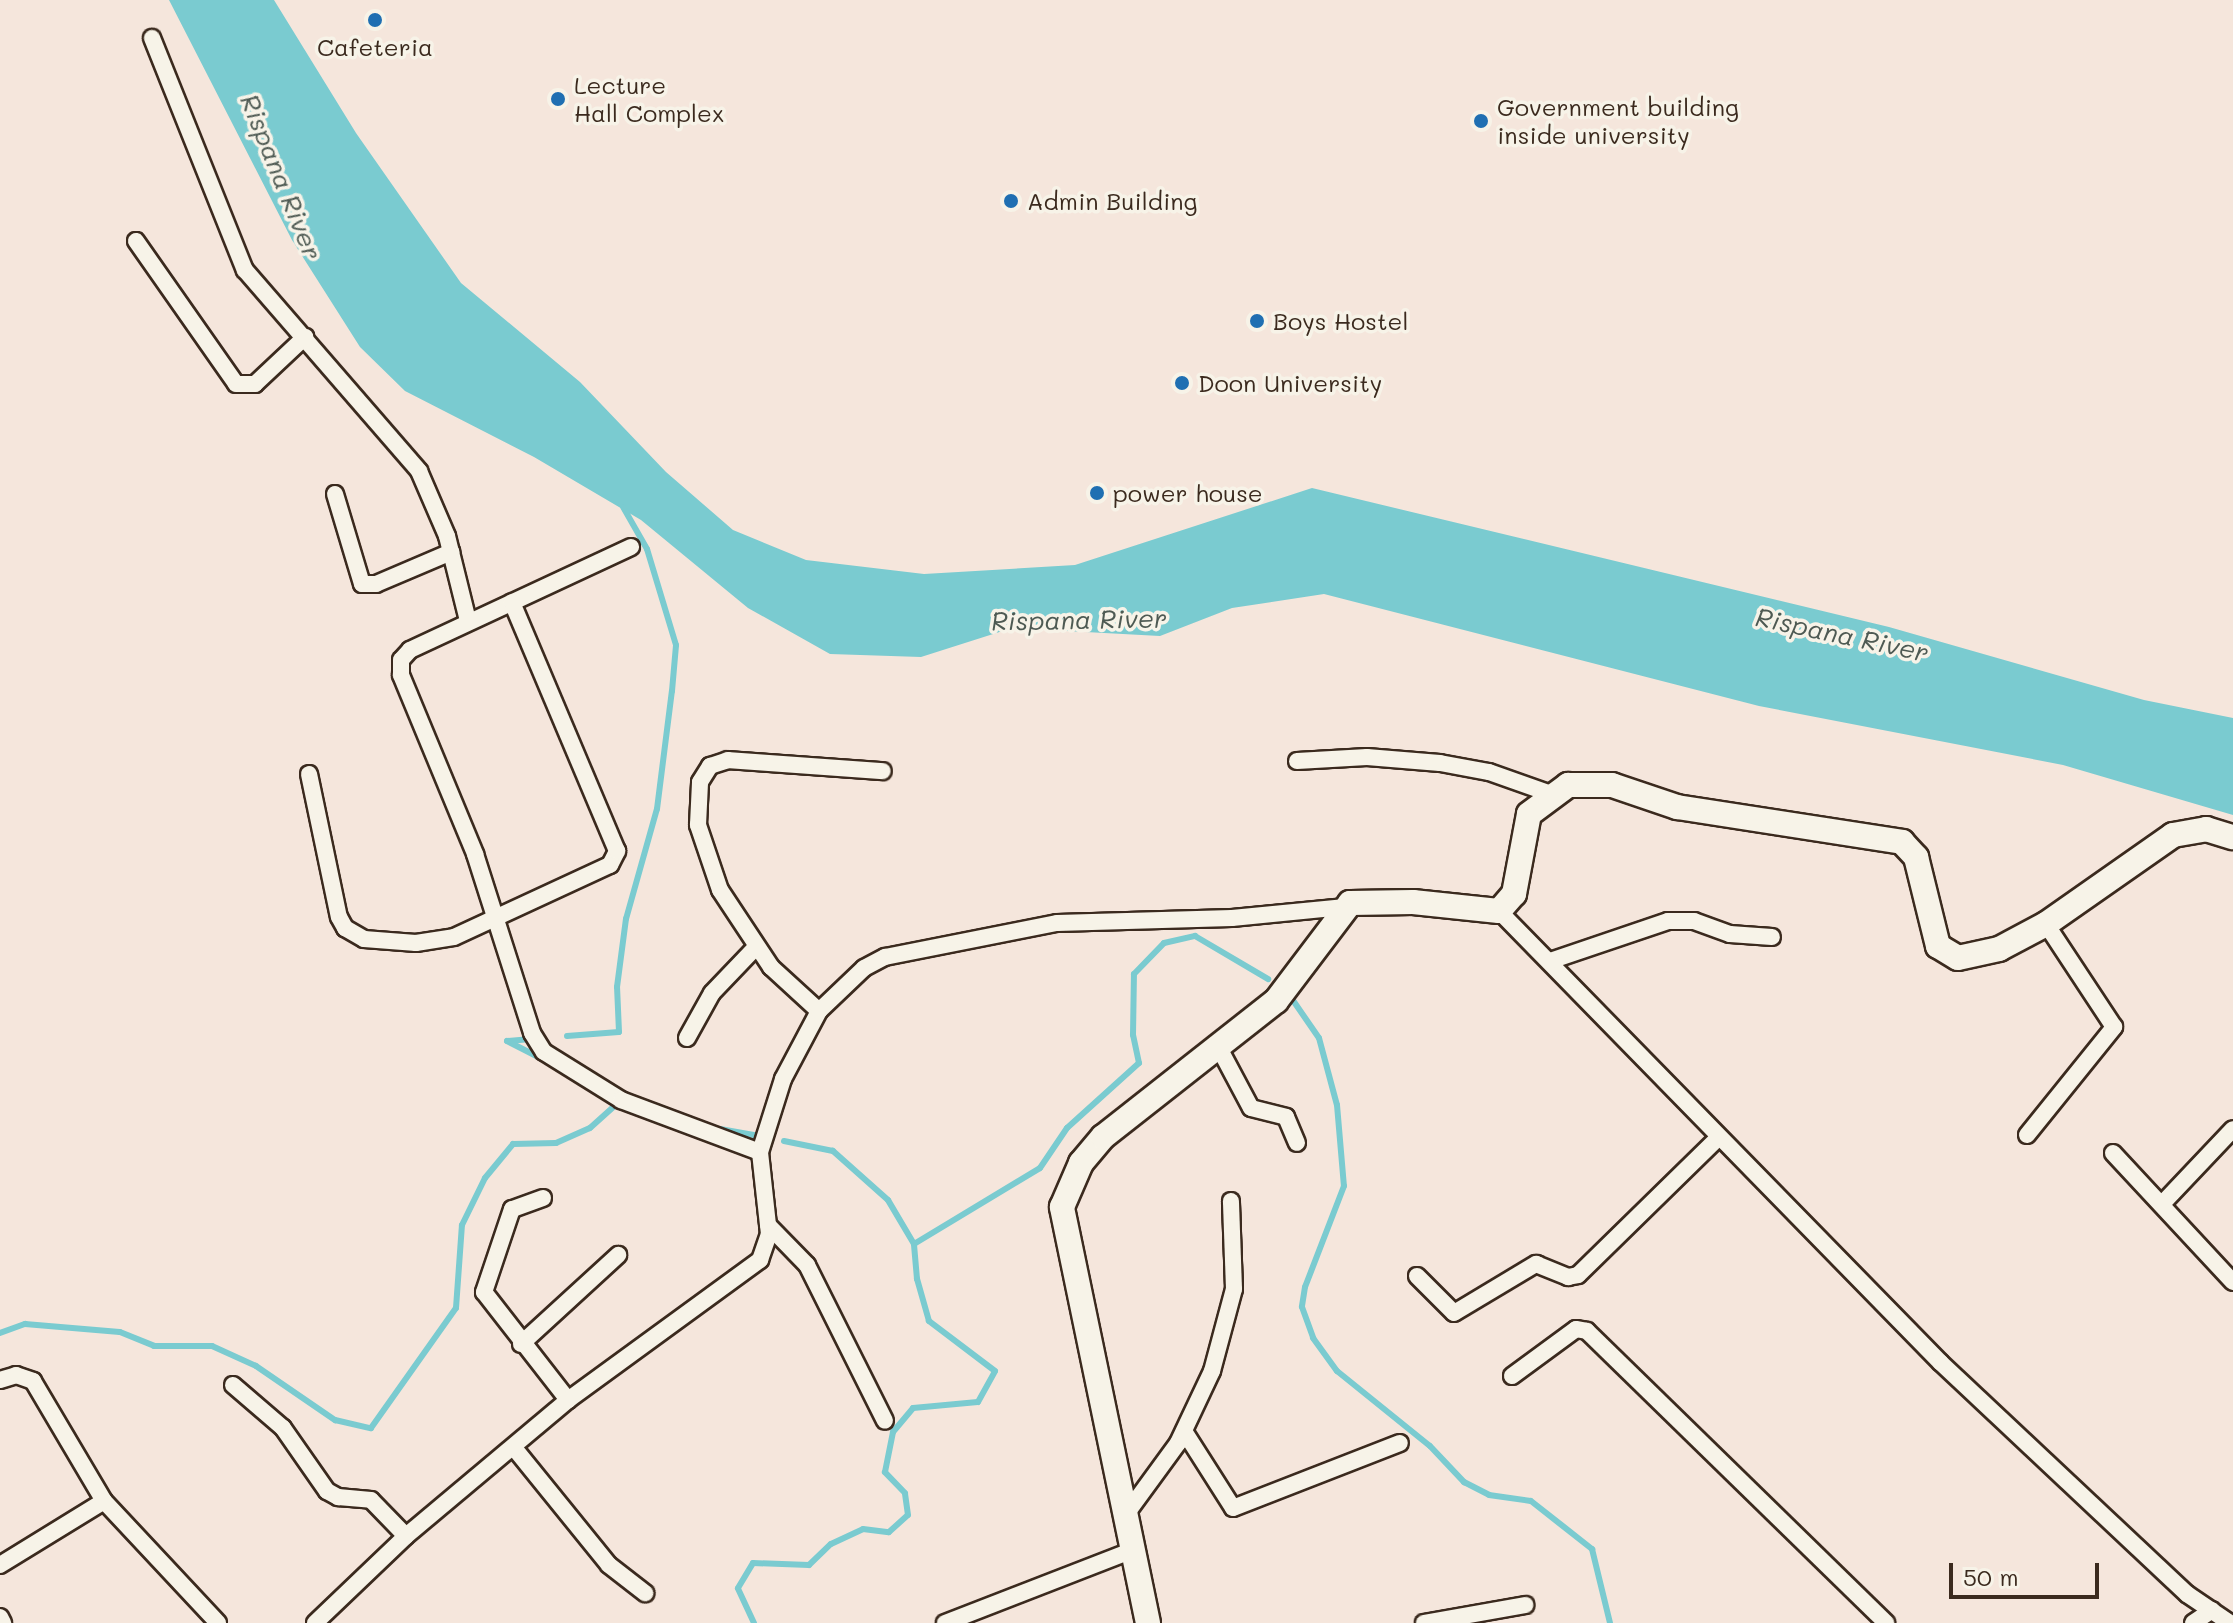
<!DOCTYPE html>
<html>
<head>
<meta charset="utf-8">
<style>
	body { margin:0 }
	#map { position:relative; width:2233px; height:1623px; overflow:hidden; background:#f5e6dc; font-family:Mali,sans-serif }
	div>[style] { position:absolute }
	.water>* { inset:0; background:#7acbd0 }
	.stream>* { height:6px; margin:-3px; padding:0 3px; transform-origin:3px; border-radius:3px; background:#7acbd0 }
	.roads { filter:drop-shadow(2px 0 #3b2a1e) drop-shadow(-2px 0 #3b2a1e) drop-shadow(0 2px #3b2a1e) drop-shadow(0 -2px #3b2a1e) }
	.minor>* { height:16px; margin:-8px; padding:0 8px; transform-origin:8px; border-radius:8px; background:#f7f3e8 }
	.secondary>* { height:24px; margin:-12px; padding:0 12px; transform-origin:12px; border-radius:12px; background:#f7f3e8 }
	.dots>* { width:22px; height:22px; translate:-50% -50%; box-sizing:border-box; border:4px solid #f7f3e8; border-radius:50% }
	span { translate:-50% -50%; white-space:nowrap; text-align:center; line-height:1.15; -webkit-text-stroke:7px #f7f3e8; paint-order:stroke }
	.poi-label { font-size:24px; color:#3b2a1e }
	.left { translate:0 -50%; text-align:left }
	.water-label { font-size:26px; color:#4e5a53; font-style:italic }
	.scale { position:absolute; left:1949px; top:1563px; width:150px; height:36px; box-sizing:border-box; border:4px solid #3b2a1e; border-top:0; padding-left:10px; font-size:24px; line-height:28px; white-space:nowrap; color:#3b2a1e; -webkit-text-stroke:6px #f7f3e8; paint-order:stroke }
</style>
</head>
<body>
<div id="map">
	<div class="water">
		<i style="clip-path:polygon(169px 0,274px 0,356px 133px,461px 283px,580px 382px,666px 472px,733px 530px,806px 560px,924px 574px,1075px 565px,1312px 488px,1889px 627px,2144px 700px,2233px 718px,2233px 815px,2063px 765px,1759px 706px,1324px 594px,1232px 608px,1160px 636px,1012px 628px,921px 657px,830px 654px,748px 608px,641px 520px,534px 457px,405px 391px,360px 347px,292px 240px)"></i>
	</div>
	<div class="stream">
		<i style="left:1290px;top:996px;width:51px;rotate:55.4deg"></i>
		<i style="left:1319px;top:1038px;width:69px;rotate:75deg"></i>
		<i style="left:1337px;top:1105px;width:81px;rotate:85.1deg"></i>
		<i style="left:1344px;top:1186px;width:108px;rotate:111.1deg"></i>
		<i style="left:1305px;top:1287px;width:20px;rotate:99deg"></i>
		<i style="left:1302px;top:1307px;width:33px;rotate:70deg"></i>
		<i style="left:1313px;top:1338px;width:41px;rotate:54deg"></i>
		<i style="left:1337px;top:1371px;width:119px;rotate:38.9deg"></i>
		<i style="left:1430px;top:1446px;width:50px;rotate:46.6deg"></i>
		<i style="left:1464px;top:1482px;width:28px;rotate:27deg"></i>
		<i style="left:1489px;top:1495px;width:42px;rotate:8.1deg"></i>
		<i style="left:1531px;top:1501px;width:78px;rotate:38.2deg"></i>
		<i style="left:1592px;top:1549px;width:76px;rotate:76.3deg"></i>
		<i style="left:567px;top:1036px;width:52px;rotate:-4.4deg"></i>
		<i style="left:619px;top:1032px;width:45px;rotate:-92.5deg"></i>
		<i style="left:617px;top:987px;width:69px;rotate:-82.5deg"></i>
		<i style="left:626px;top:919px;width:114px;rotate:-74.3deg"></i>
		<i style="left:657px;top:809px;width:119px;rotate:-82.8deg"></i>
		<i style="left:672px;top:691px;width:46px;rotate:-85deg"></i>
		<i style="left:676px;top:645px;width:100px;rotate:-106.8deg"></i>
		<i style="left:647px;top:549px;width:48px;rotate:-119.7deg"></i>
		<i style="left:507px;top:1041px;width:39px;rotate:27deg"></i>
		<i style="left:507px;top:1041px;width:24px;rotate:-5deg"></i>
		<i style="left:720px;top:1129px;width:40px;rotate:10deg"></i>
		<i style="left:914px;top:1244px;width:147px;rotate:-31.1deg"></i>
		<i style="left:1040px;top:1168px;width:48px;rotate:-56deg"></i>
		<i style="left:1067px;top:1128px;width:97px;rotate:-42.1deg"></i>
		<i style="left:1139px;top:1063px;width:29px;rotate:-102deg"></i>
		<i style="left:1133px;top:1035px;width:61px;rotate:-89.1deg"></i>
		<i style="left:1134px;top:974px;width:43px;rotate:-45.9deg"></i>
		<i style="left:1164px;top:943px;width:32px;rotate:-13deg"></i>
		<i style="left:1195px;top:936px;width:85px;rotate:30.5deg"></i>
		<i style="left:0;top:1333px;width:27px;rotate:-20deg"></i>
		<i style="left:25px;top:1324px;width:95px;rotate:4.8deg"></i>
		<i style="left:120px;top:1332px;width:37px;rotate:22deg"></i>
		<i style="left:154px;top:1346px;width:58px"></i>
		<i style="left:212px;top:1346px;width:48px;rotate:24.4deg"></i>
		<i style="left:256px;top:1366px;width:96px;rotate:34.4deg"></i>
		<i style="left:335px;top:1420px;width:37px;rotate:13deg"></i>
		<i style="left:371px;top:1428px;width:147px;rotate:-54.7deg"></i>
		<i style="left:456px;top:1308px;width:83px;rotate:-85.9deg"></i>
		<i style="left:462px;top:1225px;width:52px;rotate:-63.9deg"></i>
		<i style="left:485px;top:1178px;width:44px;rotate:-50.5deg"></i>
		<i style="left:513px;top:1144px;width:43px;rotate:-1.3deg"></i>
		<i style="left:556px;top:1143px;width:37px;rotate:-24deg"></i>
		<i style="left:590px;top:1128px;width:40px;rotate:-42deg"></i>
		<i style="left:754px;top:1623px;width:38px;rotate:-115deg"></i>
		<i style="left:738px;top:1588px;width:29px;rotate:-59deg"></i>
		<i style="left:753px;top:1563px;width:56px;rotate:2deg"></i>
		<i style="left:809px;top:1565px;width:30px;rotate:-44deg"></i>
		<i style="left:831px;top:1544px;width:35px;rotate:-25deg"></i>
		<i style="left:863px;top:1529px;width:26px;rotate:7deg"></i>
		<i style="left:889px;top:1532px;width:25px;rotate:-42deg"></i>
		<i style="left:908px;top:1515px;width:22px;rotate:-98deg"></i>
		<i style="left:905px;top:1493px;width:29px;rotate:-134deg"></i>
		<i style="left:885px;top:1472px;width:41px;rotate:-78.7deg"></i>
		<i style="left:893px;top:1432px;width:31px;rotate:-50deg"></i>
		<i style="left:913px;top:1408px;width:65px;rotate:-5.3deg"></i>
		<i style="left:978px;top:1402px;width:35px;rotate:-61deg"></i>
		<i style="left:995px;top:1371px;width:83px;rotate:-142.9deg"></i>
		<i style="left:929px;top:1321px;width:44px;rotate:-105.9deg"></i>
		<i style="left:917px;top:1279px;width:35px;rotate:-95deg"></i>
		<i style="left:914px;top:1244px;width:51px;rotate:-120.6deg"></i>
		<i style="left:888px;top:1200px;width:74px;rotate:-138.3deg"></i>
		<i style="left:833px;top:1151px;width:50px;rotate:-168.5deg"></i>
	</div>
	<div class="roads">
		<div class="minor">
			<i style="left:152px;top:38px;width:250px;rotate:68.2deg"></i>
			<i style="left:245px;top:270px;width:266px;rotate:49.1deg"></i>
			<i style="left:419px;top:471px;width:71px;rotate:66.7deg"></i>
			<i style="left:447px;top:536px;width:88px;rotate:76.1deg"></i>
			<i style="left:136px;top:241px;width:174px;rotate:55deg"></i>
			<i style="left:236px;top:384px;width:19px"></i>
			<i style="left:255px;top:384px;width:69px;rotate:-43.2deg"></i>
			<i style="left:335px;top:494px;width:94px;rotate:73.3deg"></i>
			<i style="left:362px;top:584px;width:14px"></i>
			<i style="left:376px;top:584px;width:82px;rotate:-23.1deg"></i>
			<i style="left:631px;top:547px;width:244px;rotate:155deg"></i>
			<i style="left:410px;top:650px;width:13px;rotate:132deg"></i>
			<i style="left:401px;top:660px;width:15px;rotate:90deg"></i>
			<i style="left:401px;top:675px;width:194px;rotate:67.5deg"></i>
			<i style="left:475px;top:854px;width:188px;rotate:72.3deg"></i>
			<i style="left:532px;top:1033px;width:22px;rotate:58deg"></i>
			<i style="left:544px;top:1052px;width:91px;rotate:31.9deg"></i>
			<i style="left:621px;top:1100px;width:148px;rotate:20.5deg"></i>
			<i style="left:1297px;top:761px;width:70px;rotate:-3.3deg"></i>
			<i style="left:1367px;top:757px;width:73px;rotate:4.7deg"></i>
			<i style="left:1440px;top:763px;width:50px;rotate:10.4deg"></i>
			<i style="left:1489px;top:772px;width:69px;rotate:19.5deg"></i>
			<i style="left:309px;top:774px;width:146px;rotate:78.2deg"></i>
			<i style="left:339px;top:917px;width:13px;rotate:61deg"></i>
			<i style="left:345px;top:928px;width:22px;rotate:30deg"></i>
			<i style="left:364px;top:939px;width:52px;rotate:4.4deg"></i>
			<i style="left:416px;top:943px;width:38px;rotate:-9deg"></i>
			<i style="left:454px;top:937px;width:172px;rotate:-24.8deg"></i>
			<i style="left:610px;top:865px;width:16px;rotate:-63deg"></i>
			<i style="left:617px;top:851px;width:270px;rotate:-112.9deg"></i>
			<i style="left:1499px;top:911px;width:632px;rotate:45.64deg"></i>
			<i style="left:1941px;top:1363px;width:337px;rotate:43.2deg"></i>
			<i style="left:2187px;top:1594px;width:52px;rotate:34deg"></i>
			<i style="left:1550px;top:961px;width:125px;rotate:-18.7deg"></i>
			<i style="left:1668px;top:921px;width:26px"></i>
			<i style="left:1694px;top:921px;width:38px;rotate:20deg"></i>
			<i style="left:1730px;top:934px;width:42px;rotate:4.1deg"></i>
			<i style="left:819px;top:1011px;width:65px;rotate:-137.5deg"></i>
			<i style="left:771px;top:967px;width:92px;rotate:-123.5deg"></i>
			<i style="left:720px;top:890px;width:69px;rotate:-108.7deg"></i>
			<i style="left:698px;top:825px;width:43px;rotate:-87.3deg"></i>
			<i style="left:700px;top:782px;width:19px;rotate:-58deg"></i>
			<i style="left:710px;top:766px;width:19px;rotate:-18deg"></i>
			<i style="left:728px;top:760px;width:155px;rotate:4.1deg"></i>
			<i style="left:687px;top:1038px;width:51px;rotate:-60.9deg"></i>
			<i style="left:712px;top:993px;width:64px;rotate:-46.3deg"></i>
			<i style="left:1218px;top:1046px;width:70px;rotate:62deg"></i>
			<i style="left:1251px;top:1108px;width:36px;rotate:14deg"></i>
			<i style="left:1286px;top:1117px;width:28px;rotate:67deg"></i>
			<i style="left:2027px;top:1135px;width:139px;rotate:-51.1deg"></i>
			<i style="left:2114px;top:1027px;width:123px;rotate:-123.4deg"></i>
			<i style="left:2113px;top:1153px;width:176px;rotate:47.1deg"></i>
			<i style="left:543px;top:1198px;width:33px;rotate:160deg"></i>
			<i style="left:512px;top:1209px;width:88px;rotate:108.6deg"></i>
			<i style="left:484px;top:1292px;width:137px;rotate:52.1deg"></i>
			<i style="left:2162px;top:1204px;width:103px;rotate:-46.6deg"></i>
			<i style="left:768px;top:1225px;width:56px;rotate:45.7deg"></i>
			<i style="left:807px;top:1265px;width:174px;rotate:63.4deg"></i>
			<i style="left:1417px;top:1276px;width:52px;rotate:45deg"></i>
			<i style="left:1454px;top:1313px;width:96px;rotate:-30.9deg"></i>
			<i style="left:1536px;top:1264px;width:35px;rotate:22deg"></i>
			<i style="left:1568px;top:1277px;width:10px;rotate:-11deg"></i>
			<i style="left:1578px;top:1275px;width:197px;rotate:-44.4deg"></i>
			<i style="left:521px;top:1344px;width:132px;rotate:-42.5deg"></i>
			<i style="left:1512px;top:1376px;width:79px;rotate:-36.3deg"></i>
			<i style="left:1576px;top:1329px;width:11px;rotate:10deg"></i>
			<i style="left:1587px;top:1331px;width:418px;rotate:44.3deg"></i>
			<i style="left:0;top:1380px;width:17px;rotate:-17deg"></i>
			<i style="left:16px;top:1375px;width:18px;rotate:19deg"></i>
			<i style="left:33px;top:1381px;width:139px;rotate:59.4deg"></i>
			<i style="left:104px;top:1501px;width:167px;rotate:46.9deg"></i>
			<i style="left:233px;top:1385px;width:66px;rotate:40.7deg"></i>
			<i style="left:283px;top:1428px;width:77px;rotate:55.1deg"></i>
			<i style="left:327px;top:1491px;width:13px;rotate:29deg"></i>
			<i style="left:338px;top:1497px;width:33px;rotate:5deg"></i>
			<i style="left:371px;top:1500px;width:50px;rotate:45.8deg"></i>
			<i style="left:1184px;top:1431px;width:91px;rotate:57.5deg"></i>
			<i style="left:1233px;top:1508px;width:179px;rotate:-21.3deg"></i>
			<i style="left:515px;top:1449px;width:149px;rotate:51deg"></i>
			<i style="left:609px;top:1565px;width:46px;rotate:37.9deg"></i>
			<i style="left:1124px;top:1517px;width:92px;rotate:-53.9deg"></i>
			<i style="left:1178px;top:1443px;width:80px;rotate:-64.7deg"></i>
			<i style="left:1212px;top:1371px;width:85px;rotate:-75deg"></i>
			<i style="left:1234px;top:1289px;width:88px;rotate:-92deg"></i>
			<i style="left:0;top:1565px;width:122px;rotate:-31.6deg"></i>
			<i style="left:0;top:1617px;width:7px;rotate:63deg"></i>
			<i style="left:315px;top:1623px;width:126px;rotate:-43.7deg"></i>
			<i style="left:406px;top:1536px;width:212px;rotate:-40deg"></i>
			<i style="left:568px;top:1400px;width:238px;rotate:-36.1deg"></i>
			<i style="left:760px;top:1260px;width:28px;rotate:-71deg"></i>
			<i style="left:769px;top:1234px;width:82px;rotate:-96.3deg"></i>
			<i style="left:760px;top:1152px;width:77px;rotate:-72.5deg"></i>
			<i style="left:783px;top:1079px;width:77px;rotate:-62.1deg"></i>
			<i style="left:819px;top:1011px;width:62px;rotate:-43.7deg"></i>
			<i style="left:864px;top:968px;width:24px;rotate:-28deg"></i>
			<i style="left:885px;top:957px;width:175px;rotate:-11.2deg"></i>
			<i style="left:1057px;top:923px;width:175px;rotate:-1.6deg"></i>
			<i style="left:1232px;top:918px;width:114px;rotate:-5.6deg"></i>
			<i style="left:945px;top:1623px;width:199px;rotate:-21.2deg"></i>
			<i style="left:1424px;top:1623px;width:103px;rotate:-10.1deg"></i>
			<i style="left:2193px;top:1623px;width:23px;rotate:-34deg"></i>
		</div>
		<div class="secondary">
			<i style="left:1148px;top:1623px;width:425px;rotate:-101.7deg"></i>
			<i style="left:1062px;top:1207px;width:48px;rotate:-66.6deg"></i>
			<i style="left:1081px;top:1163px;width:34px;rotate:-50deg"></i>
			<i style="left:1103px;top:1137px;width:220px;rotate:-38.2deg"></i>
			<i style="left:1276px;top:1001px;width:123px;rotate:-52.9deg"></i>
			<i style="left:1350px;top:903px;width:63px;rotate:-0.9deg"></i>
			<i style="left:1413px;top:902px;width:86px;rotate:6deg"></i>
			<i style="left:1499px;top:911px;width:23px;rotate:-49deg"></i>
			<i style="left:1514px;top:894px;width:81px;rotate:-79.4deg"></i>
			<i style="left:1529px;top:814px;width:49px;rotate:-36.6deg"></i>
			<i style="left:1568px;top:785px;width:44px"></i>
			<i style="left:1612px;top:785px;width:69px;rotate:18.7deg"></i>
			<i style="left:1677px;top:807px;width:228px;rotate:8.8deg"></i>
			<i style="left:1902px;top:842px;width:21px;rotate:47deg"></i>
			<i style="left:1916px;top:857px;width:92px;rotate:76.1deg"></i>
			<i style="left:1938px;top:946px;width:23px;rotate:31deg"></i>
			<i style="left:1958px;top:958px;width:42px;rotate:-12.4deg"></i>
			<i style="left:1999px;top:949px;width:53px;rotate:-28deg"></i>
			<i style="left:2046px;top:924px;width:155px;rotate:-35deg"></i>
			<i style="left:2173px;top:835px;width:34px;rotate:-10deg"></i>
			<i style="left:2206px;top:829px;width:28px;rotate:17deg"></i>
		</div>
	</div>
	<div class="dots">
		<i style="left:375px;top:20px;background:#1f6fb2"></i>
		<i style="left:558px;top:99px;background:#1f6fb2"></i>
		<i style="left:1481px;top:121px;background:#1f6fb2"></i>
		<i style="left:1011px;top:201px;background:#1f6fb2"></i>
		<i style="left:1257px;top:321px;background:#1f6fb2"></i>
		<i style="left:1182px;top:383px;background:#1f6fb2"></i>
		<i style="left:1097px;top:493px;background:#1f6fb2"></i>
	</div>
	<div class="poi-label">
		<span style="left:375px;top:47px">Cafeteria</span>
		<span class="left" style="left:574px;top:99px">Lecture<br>Hall Complex</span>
		<span class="left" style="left:1497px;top:121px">Government building<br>inside university</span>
		<span class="left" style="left:1027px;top:201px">Admin Building</span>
		<span class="left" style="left:1273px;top:321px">Boys Hostel</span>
		<span class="left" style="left:1198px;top:383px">Doon University</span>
		<span class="left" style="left:1113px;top:493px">power house</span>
	</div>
	<div class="water-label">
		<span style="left:281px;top:177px;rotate:68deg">Rispana River</span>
		<span style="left:1079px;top:620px;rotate:-1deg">Rispana River</span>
		<span style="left:1842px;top:635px;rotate:12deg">Rispana River</span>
	</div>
	<div class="scale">50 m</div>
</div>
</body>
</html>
